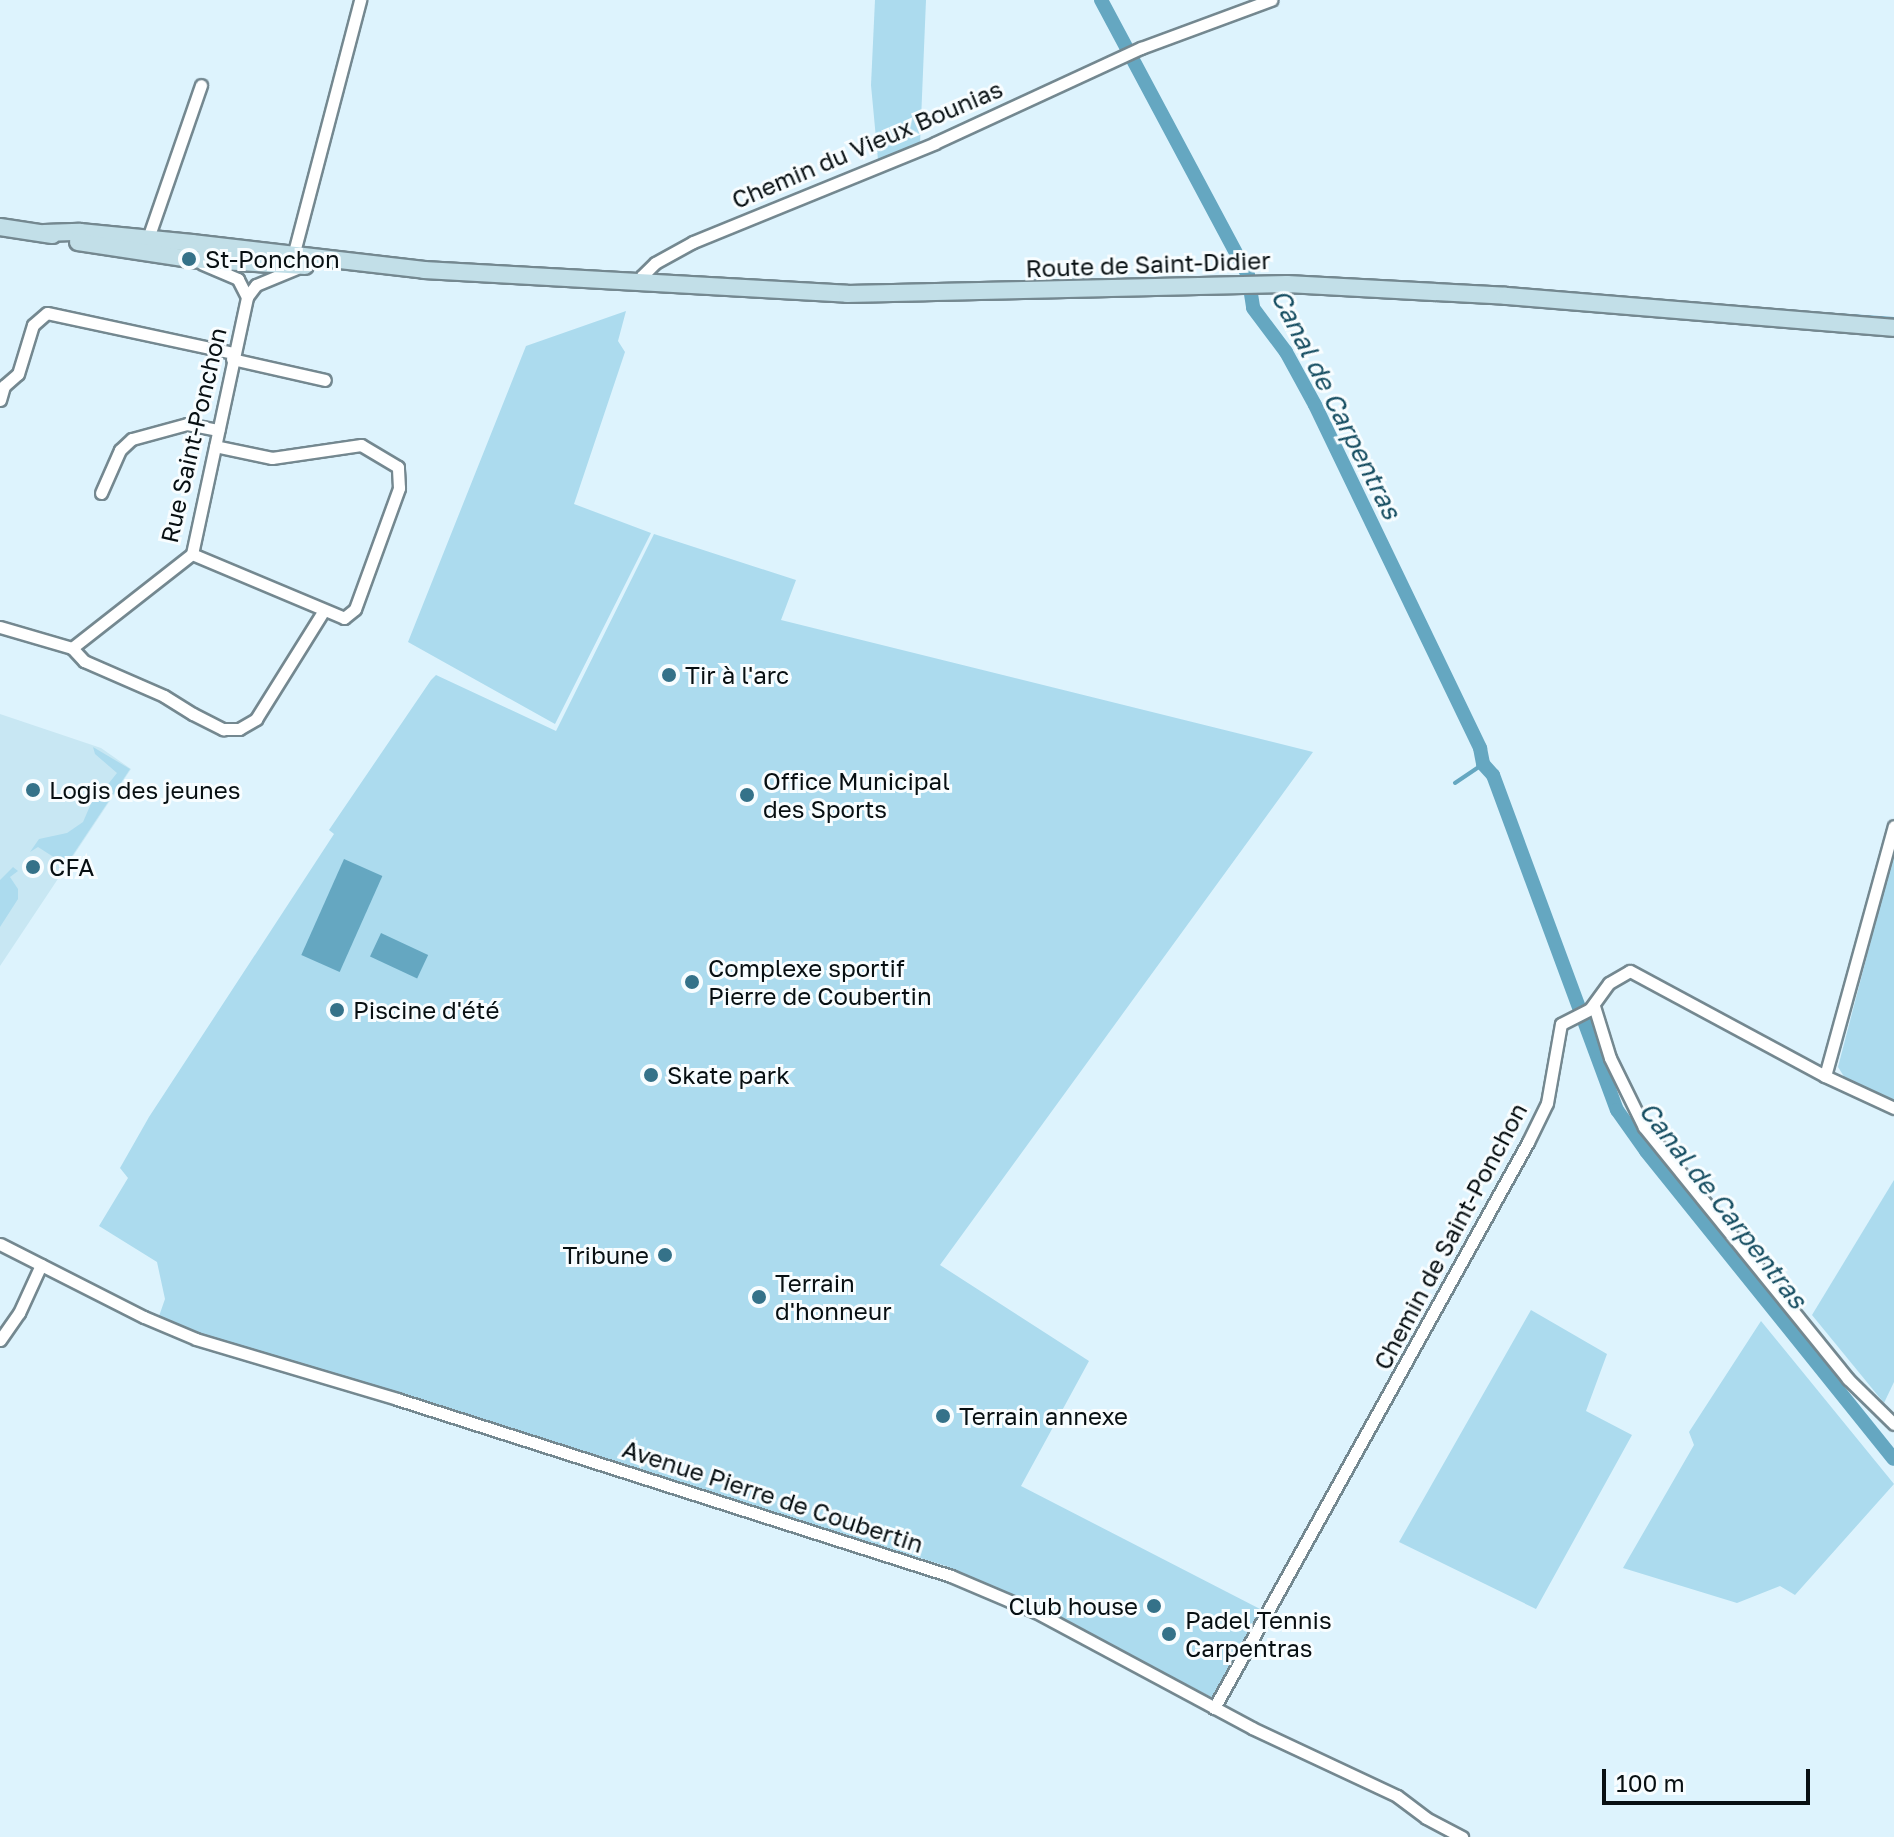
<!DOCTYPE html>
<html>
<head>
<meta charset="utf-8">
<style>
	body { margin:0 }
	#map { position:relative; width:1894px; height:1837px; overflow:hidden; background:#ddf3fd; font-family:"Golos Text",sans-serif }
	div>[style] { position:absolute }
	.built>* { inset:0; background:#c8e7f3 }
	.green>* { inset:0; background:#acdbee }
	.water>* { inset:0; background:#65a7c1; transform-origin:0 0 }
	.stream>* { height:4px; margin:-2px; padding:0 2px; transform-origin:2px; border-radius:2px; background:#65a7c1 }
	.canal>* { height:14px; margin:-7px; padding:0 7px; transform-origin:7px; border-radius:7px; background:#65a7c1 }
	.roads { filter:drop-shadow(2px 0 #748890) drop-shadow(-2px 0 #748890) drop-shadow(0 2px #748890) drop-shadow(0 -2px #748890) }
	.street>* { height:11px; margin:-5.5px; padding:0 5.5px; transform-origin:5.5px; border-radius:5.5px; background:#fff }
	.secondary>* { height:16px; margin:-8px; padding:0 8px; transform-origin:8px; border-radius:8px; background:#c2dfe8 }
	.dots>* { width:22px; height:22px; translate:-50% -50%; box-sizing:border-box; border:4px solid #f8fdff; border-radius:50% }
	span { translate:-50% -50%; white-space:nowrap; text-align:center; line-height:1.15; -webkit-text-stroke:6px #f8fdff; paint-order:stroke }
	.street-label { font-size:24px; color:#070f12 }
	.poi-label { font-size:24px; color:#070f12 }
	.left { translate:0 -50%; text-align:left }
	.right { translate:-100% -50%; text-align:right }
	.water-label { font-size:26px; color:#154d61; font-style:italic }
	.scale { position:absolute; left:1602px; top:1769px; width:208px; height:36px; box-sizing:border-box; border:4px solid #070f12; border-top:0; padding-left:10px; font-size:24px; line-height:28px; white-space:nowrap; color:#070f12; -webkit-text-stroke:6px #f8fdff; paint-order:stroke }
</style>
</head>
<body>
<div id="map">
	<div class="built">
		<i style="clip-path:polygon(0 714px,101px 748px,131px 769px,0 966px)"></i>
	</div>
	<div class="green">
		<i style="clip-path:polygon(875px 0,926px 0,920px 144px,878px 160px,871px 85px)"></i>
		<i style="clip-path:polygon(626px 311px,618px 341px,625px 352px,574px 504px,651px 533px,555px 724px,408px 642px,526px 346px)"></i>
		<i style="clip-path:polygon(654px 534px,796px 580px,781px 620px,1313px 752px,940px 1265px,1089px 1361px,1021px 1486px,1262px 1610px,1213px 1698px,1044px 1610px,946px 1566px,201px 1335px,158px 1319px,165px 1299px,157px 1262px,99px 1226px,128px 1178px,120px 1168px,149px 1117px,334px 834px,329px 830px,431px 680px,436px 675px,556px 731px)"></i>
		<i style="clip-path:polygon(93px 747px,130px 769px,66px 865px,38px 847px,30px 852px,39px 839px,67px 833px,83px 822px,90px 806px,91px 790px,105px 788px,117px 773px,95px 754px)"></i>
		<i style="clip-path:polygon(1894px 852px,1894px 1100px,1848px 1083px,1838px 1067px)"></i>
		<i style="clip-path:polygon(13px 867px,18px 871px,10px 877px,18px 889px,18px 899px,0 927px,0 880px)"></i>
		<i style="clip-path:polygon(1894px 1180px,1894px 1382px,1884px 1403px,1812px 1315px)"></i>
		<i style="clip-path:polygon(1531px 1310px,1607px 1354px,1586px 1411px,1632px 1435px,1536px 1609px,1399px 1542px)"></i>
		<i style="clip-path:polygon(1761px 1321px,1894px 1484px,1795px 1595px,1780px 1586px,1737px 1603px,1623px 1568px,1694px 1445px,1689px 1432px)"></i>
	</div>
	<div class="water">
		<i style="left:344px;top:859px;width:42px;height:105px;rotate:24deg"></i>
		<i style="left:381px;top:933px;width:52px;height:26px;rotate:25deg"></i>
	</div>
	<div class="stream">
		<i style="left:1821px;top:314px;width:73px;rotate:3.9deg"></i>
		<i style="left:1455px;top:783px;width:34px;rotate:-34deg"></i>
	</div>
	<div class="canal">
		<i style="left:1101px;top:0;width:312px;rotate:61.9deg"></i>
		<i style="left:1248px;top:275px;width:33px;rotate:81deg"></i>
		<i style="left:1253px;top:308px;width:55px;rotate:53.1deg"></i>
		<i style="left:1286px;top:352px;width:60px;rotate:61.3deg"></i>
		<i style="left:1315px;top:405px;width:381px;rotate:64.3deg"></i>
		<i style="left:1480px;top:748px;width:16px;rotate:79deg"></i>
		<i style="left:1483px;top:764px;width:15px;rotate:48deg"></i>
		<i style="left:1493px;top:775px;width:357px;rotate:69.7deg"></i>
		<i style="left:1617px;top:1110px;width:50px;rotate:54.7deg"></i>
		<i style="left:1646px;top:1151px;width:395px;rotate:51.2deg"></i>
	</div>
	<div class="roads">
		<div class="street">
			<i style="left:146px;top:244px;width:168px;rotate:-70.9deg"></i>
			<i style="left:293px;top:256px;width:265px;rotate:-75.3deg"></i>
			<i style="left:642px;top:283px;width:7px;rotate:-90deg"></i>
			<i style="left:642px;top:276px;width:18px;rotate:-45deg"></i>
			<i style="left:655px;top:263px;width:43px;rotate:-28.9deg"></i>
			<i style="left:693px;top:242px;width:261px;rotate:-22.2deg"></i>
			<i style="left:935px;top:143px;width:227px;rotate:-24.8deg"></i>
			<i style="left:1141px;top:48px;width:139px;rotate:-20.3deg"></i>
			<i style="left:247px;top:297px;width:15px;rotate:-53deg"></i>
			<i style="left:256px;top:285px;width:44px;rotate:-22.5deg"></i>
			<i style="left:232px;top:359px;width:95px;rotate:12.7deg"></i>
			<i style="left:0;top:400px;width:15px;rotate:-74deg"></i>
			<i style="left:4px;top:386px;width:18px;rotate:-41deg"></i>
			<i style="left:18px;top:374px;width:51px;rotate:-73deg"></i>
			<i style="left:33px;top:325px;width:18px;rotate:-41deg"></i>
			<i style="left:47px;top:313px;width:191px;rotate:12.1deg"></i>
			<i style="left:101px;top:493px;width:47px;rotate:-66.2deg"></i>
			<i style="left:120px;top:450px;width:16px;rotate:-43deg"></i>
			<i style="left:132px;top:439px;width:57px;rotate:-15.3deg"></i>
			<i style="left:187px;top:424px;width:32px;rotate:11deg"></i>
			<i style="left:192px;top:554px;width:165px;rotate:22.8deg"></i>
			<i style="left:344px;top:618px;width:14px;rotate:-39deg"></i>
			<i style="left:355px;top:609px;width:129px;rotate:-70deg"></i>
			<i style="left:399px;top:488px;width:21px;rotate:-93deg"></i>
			<i style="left:398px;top:467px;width:43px;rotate:-149.3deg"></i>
			<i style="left:361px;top:445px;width:90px;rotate:171.7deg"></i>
			<i style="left:272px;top:458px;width:58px;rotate:-168.1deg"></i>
			<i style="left:0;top:627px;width:75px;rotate:16.3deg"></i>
			<i style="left:72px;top:648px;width:152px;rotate:-38.1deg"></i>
			<i style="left:192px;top:554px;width:263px;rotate:-77.9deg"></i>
			<i style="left:247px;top:297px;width:20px;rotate:-117deg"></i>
			<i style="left:238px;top:279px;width:39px;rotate:-157deg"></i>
			<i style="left:72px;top:648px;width:18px;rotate:47deg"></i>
			<i style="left:84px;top:661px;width:87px;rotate:23.6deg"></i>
			<i style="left:164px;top:696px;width:34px;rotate:32deg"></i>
			<i style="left:193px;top:714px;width:34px;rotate:27deg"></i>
			<i style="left:223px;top:729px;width:16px"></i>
			<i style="left:239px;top:729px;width:20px;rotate:-30deg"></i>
			<i style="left:256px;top:719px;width:128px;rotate:-58deg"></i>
			<i style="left:1594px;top:1006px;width:54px;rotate:72.9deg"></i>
			<i style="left:1610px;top:1058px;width:77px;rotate:63.8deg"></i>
			<i style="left:1644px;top:1127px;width:324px;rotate:51deg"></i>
			<i style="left:1848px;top:1379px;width:64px;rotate:44.4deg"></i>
			<i style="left:1825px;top:1076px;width:259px;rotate:-74.6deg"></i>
			<i style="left:0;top:1244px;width:161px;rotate:26.9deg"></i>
			<i style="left:144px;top:1317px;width:56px;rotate:22.9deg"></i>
			<i style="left:196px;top:1339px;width:210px;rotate:16.6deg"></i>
			<i style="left:397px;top:1399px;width:582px;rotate:17.72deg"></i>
			<i style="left:951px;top:1576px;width:92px;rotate:23deg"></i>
			<i style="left:1036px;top:1612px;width:245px;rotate:28.2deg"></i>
			<i style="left:1252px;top:1728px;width:160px;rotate:25.1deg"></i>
			<i style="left:1397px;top:1796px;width:36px;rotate:37deg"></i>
			<i style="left:1426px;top:1818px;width:41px;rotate:27.8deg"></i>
			<i style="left:0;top:1340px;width:33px;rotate:-55deg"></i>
			<i style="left:19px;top:1313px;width:53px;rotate:-65.4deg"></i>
			<i style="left:1214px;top:1708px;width:647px;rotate:-60.98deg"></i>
			<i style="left:1528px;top:1142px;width:43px;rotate:-64deg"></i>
			<i style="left:1547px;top:1103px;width:80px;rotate:-80deg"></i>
			<i style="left:1561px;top:1024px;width:33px;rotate:-27deg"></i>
			<i style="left:1590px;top:1009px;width:32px;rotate:-54deg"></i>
			<i style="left:1609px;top:983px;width:24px;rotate:-30deg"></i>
			<i style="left:1630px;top:971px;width:221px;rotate:28.3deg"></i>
			<i style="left:1825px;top:1076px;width:76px;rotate:24.9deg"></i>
		</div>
		<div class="secondary">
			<i style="left:0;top:227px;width:53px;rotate:8.7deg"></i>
			<i style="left:44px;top:233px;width:36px;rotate:-2deg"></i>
			<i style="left:80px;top:232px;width:113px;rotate:5.6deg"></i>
			<i style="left:192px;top:243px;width:234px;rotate:6.6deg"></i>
			<i style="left:424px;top:270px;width:424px;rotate:3.2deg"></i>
			<i style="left:847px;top:294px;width:440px;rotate:-1.3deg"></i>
			<i style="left:1287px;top:284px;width:219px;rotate:3.1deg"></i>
			<i style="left:1506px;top:296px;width:389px;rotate:4.7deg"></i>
			<i style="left:78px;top:242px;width:112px;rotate:8.7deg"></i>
			<i style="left:189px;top:259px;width:116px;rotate:3.5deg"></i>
		</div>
	</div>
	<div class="dots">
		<i style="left:189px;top:259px;background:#357289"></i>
		<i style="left:669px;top:675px;background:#357289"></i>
		<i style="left:33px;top:790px;background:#357289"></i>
		<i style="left:747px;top:795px;background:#357289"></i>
		<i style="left:33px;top:867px;background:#357289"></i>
		<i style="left:692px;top:982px;background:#357289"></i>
		<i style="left:337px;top:1010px;background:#357289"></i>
		<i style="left:651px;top:1075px;background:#357289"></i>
		<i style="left:665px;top:1255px;background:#357289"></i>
		<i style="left:759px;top:1297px;background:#357289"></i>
		<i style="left:943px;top:1416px;background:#357289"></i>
		<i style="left:1154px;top:1606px;background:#357289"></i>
		<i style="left:1169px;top:1634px;background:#357289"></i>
	</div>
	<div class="street-label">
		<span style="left:867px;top:144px;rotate:-23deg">Chemin du Vieux Bounias</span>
		<span style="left:1148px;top:264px;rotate:-2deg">Route de Saint-Didier</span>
		<span style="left:193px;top:435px;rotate:-77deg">Rue Saint-Ponchon</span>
		<span style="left:1450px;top:1236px;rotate:-62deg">Chemin de Saint-Ponchon</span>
		<span style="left:773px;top:1496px;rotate:18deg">Avenue Pierre de Coubertin</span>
	</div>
	<div class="poi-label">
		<span class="left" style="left:205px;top:259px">St-Ponchon</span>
		<span class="left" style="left:685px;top:675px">Tir à l'arc</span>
		<span class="left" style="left:763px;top:795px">Office Municipal<br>des Sports</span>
		<span class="left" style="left:49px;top:790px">Logis des jeunes</span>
		<span class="left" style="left:49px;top:867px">CFA</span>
		<span class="left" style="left:708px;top:982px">Complexe sportif<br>Pierre de Coubertin</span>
		<span class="left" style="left:353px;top:1010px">Piscine d'été</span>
		<span class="left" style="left:667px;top:1075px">Skate park</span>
		<span class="right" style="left:649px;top:1255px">Tribune</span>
		<span class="left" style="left:775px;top:1297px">Terrain<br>d'honneur</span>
		<span class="left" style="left:959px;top:1416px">Terrain annexe</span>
		<span class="right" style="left:1138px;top:1606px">Club house</span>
		<span class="left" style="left:1185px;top:1634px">Padel Tennis<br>Carpentras</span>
	</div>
	<div class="water-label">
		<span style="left:1336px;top:404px;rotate:63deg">Canal de Carpentras</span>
		<span style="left:1723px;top:1205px;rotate:52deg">Canal de Carpentras</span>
	</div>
	<div class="scale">100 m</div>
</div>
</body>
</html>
